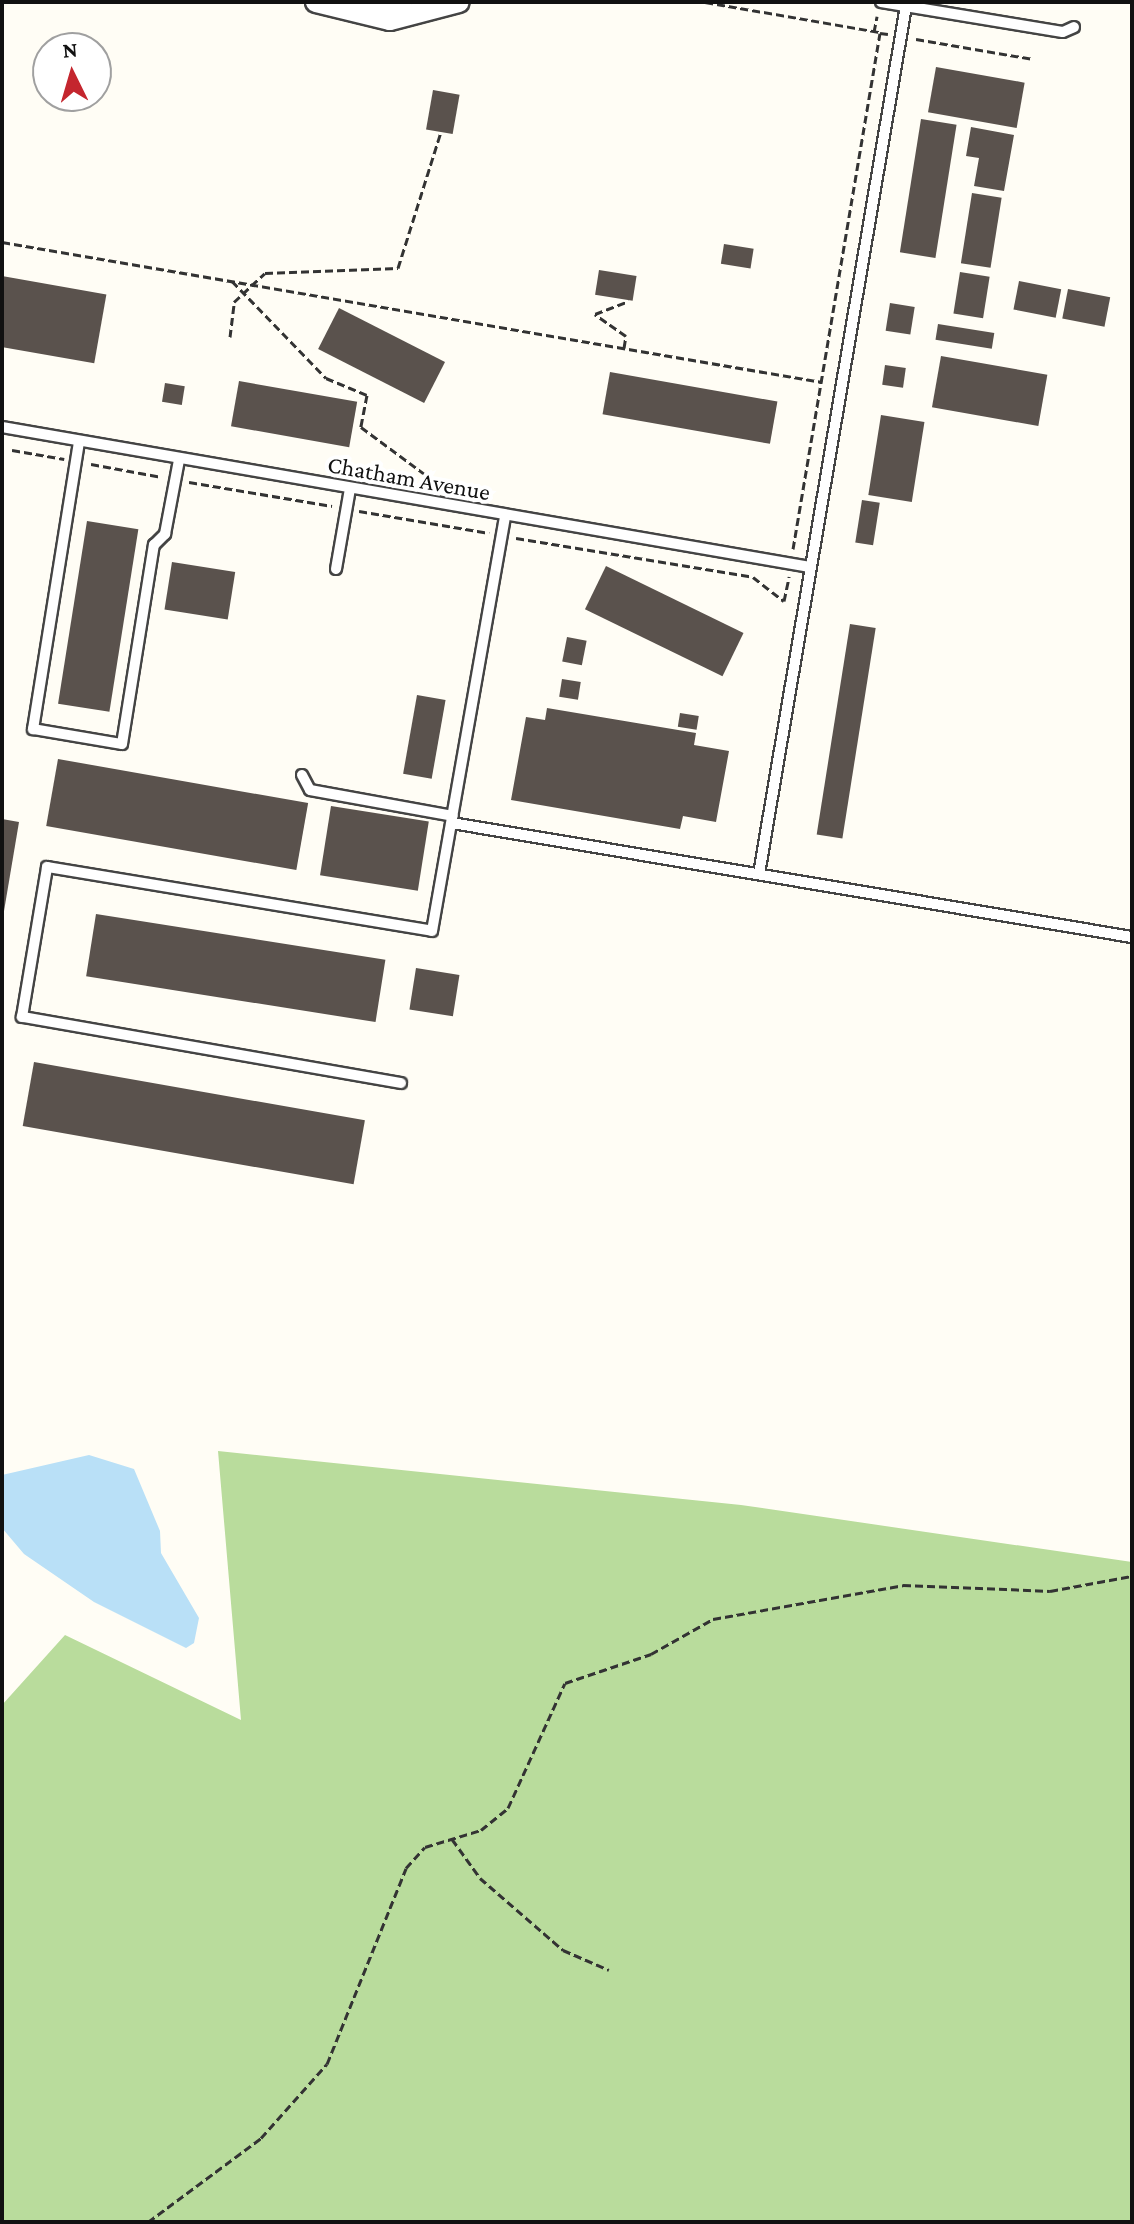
<!DOCTYPE html>
<html>
<head>
<meta charset="utf-8">
<style>
	body { margin:0 }
	#map { position:relative; width:1134px; height:2224px; overflow:hidden; background:#fffdf5; font-family:"Crimson Pro",serif }
	div>[style] { position:absolute }
	.forest>* { inset:0; background:#b9dc9c }
	.water>* { inset:0; background:#b9e0f7 }
	.building>* { inset:0; background:#5a524d; transform-origin:0 0 }
	.path>* { height:3px; margin-top:-1.5px; transform-origin:0; background:repeating-linear-gradient(90deg,#333 0 8px,transparent 0 12px) }
	.roads { filter:drop-shadow(2px 0 #444) drop-shadow(-2px 0 #444) drop-shadow(0 2px #444) drop-shadow(0 -2px #444) }
	.lane>* { height:10px; margin:-5px; padding:0 5px; transform-origin:5px; border-radius:5px; background:#fff }
	.street>* { height:20px; margin:-10px; padding:0 10px; transform-origin:10px; border-radius:10px; background:#fff }
	span { translate:-50% -50%; white-space:nowrap; text-align:center; line-height:1.15; -webkit-text-stroke:8px #fff; paint-order:stroke }
	.street-label { font-size:24px; color:#111 }
	.frame { position:absolute; inset:0; border:4px solid #111; pointer-events:none }
	.north { position:absolute; left:32px; top:32px; width:80px; height:80px; box-sizing:border-box; background:#fff; border:2px solid #a0a0a0; border-radius:50%; rotate:355deg; font-size:22px; font-weight:700; line-height:32px; text-align:center; color:#111 }
	.north::after { content:''; display:block; margin:auto; width:28px; height:36px; background:#c4262e; clip-path:polygon(50% 0,100% 100%,50% 72%,0 100%) }
</style>
</head>
<body>
<div id="map">
	<div class="forest">
		<i style="clip-path:polygon(218px 1451px,741px 1505px,1132px 1562px,1132px 2222px,2px 2222px,2px 1705px,65px 1635px,241px 1720px)"></i>
	</div>
	<div class="water">
		<i style="clip-path:polygon(89px 1455px,134px 1469px,160px 1531px,161px 1553px,199px 1618px,194px 1643px,186px 1648px,94px 1602px,24px 1554px,2px 1528px,2px 1475px)"></i>
	</div>
	<div class="building">
		<i style="left:936px;top:67px;width:90px;height:46px;rotate:10deg"></i>
		<i style="left:433px;top:90px;width:27px;height:40px;rotate:10deg"></i>
		<i style="left:921px;top:119px;width:36px;height:135px;rotate:9deg"></i>
		<i style="clip-path:polygon(971px 127px,1014px 135px,1004px 191px,974px 186px,979px 158px,966px 156px)"></i>
		<i style="left:972px;top:193px;width:30px;height:71px;rotate:9deg"></i>
		<i style="left:724px;top:244px;width:30px;height:20px;rotate:9deg"></i>
		<i style="left:599px;top:270px;width:38px;height:25px;rotate:9deg"></i>
		<i style="left:960px;top:272px;width:30px;height:42px;rotate:9deg"></i>
		<i style="left:2px;top:276px;width:106px;height:70px;rotate:10deg"></i>
		<i style="left:1019px;top:281px;width:43px;height:29px;rotate:11deg"></i>
		<i style="left:1068px;top:289px;width:43px;height:30px;rotate:11deg"></i>
		<i style="left:890px;top:303px;width:25px;height:28px;rotate:9deg"></i>
		<i style="left:339px;top:308px;width:119px;height:46px;rotate:27deg"></i>
		<i style="left:938px;top:324px;width:57px;height:16px;rotate:9deg"></i>
		<i style="left:941px;top:356px;width:108px;height:52px;rotate:10deg"></i>
		<i style="left:885px;top:365px;width:21px;height:20px;rotate:8deg"></i>
		<i style="left:610px;top:372px;width:170px;height:43px;rotate:10deg"></i>
		<i style="left:239px;top:381px;width:120px;height:46px;rotate:10deg"></i>
		<i style="left:165px;top:383px;width:20px;height:19px;rotate:9deg"></i>
		<i style="left:881px;top:415px;width:44px;height:81px;rotate:9deg"></i>
		<i style="left:862px;top:500px;width:18px;height:43px;rotate:9deg"></i>
		<i style="left:87px;top:521px;width:52px;height:185px;rotate:9deg"></i>
		<i style="left:172px;top:562px;width:64px;height:48px;rotate:9deg"></i>
		<i style="left:606px;top:566px;width:153px;height:48px;rotate:26deg"></i>
		<i style="left:850px;top:624px;width:26px;height:213px;rotate:9deg"></i>
		<i style="left:567px;top:637px;width:20px;height:25px;rotate:11deg"></i>
		<i style="left:562px;top:679px;width:19px;height:18px;rotate:9deg"></i>
		<i style="left:417px;top:695px;width:29px;height:80px;rotate:10deg"></i>
		<i style="clip-path:polygon(547px 708px,696px 733px,694px 745px,729px 751px,716px 822px,683px 816px,680px 829px,511px 800px,526px 717px,545px 720px)"></i>
		<i style="left:680px;top:713px;width:19px;height:14px;rotate:9deg"></i>
		<i style="left:58px;top:759px;width:254px;height:68px;rotate:10deg"></i>
		<i style="left:331px;top:806px;width:99px;height:70px;rotate:9deg"></i>
		<i style="clip-path:polygon(2px 819px,19px 822px,4px 911px,2px 910px)"></i>
		<i style="left:96px;top:914px;width:293px;height:63px;rotate:9deg"></i>
		<i style="left:416px;top:968px;width:44px;height:42px;rotate:9deg"></i>
		<i style="left:34px;top:1062px;width:336px;height:65px;rotate:10deg"></i>
	</div>
	<div class="path">
		<i style="left:705px;top:2px;width:177px;rotate:9.8deg"></i>
		<i style="left:874px;top:32px;width:16px;rotate:-79deg"></i>
		<i style="left:916px;top:39px;width:119px;rotate:9.7deg"></i>
		<i style="left:2px;top:242px;width:832px;rotate:9.69deg"></i>
		<i style="left:232px;top:281px;width:135px;rotate:45.9deg"></i>
		<i style="left:326px;top:378px;width:44px;rotate:22.5deg"></i>
		<i style="left:367px;top:395px;width:33px;rotate:101deg"></i>
		<i style="left:361px;top:427px;width:91px;rotate:36.5deg"></i>
		<i style="left:230px;top:337px;width:35px;rotate:-83deg"></i>
		<i style="left:234px;top:302px;width:42px;rotate:-43.1deg"></i>
		<i style="left:265px;top:273px;width:133px;rotate:-2.2deg"></i>
		<i style="left:398px;top:268px;width:143px;rotate:-72.5deg"></i>
		<i style="left:624px;top:348px;width:12px;rotate:-81deg"></i>
		<i style="left:626px;top:336px;width:38px;rotate:-145deg"></i>
		<i style="left:595px;top:314px;width:36px;rotate:-21deg"></i>
		<i style="left:12px;top:450px;width:53px;rotate:9.8deg"></i>
		<i style="left:91px;top:464px;width:72px;rotate:10.4deg"></i>
		<i style="left:189px;top:482px;width:145px;rotate:9.5deg"></i>
		<i style="left:359px;top:511px;width:132px;rotate:9.6deg"></i>
		<i style="left:516px;top:538px;width:240px;rotate:9.3deg"></i>
		<i style="left:753px;top:577px;width:39px;rotate:38deg"></i>
		<i style="left:784px;top:601px;width:25px;rotate:-78deg"></i>
		<i style="left:793px;top:549px;width:523px;rotate:-80.43deg"></i>
		<i style="left:880px;top:33px;width:8px;rotate:7deg"></i>
		<i style="left:452px;top:1839px;width:48px;rotate:54.3deg"></i>
		<i style="left:480px;top:1878px;width:110px;rotate:40.9deg"></i>
		<i style="left:563px;top:1950px;width:50px;rotate:23.5deg"></i>
		<i style="left:148px;top:2222px;width:141px;rotate:-36.6deg"></i>
		<i style="left:261px;top:2138px;width:99px;rotate:-48.3deg"></i>
		<i style="left:327px;top:2064px;width:211px;rotate:-68deg"></i>
		<i style="left:406px;top:1868px;width:28px;rotate:-48deg"></i>
		<i style="left:425px;top:1847px;width:59px;rotate:-16.9deg"></i>
		<i style="left:481px;top:1830px;width:35px;rotate:-39deg"></i>
		<i style="left:508px;top:1808px;width:137px;rotate:-65.5deg"></i>
		<i style="left:565px;top:1683px;width:91px;rotate:-18.6deg"></i>
		<i style="left:651px;top:1654px;width:71px;rotate:-29.4deg"></i>
		<i style="left:713px;top:1619px;width:193px;rotate:-10.1deg"></i>
		<i style="left:903px;top:1585px;width:147px;rotate:2.3deg"></i>
		<i style="left:1050px;top:1591px;width:83px;rotate:-10.4deg"></i>
	</div>
	<div class="roads">
		<div class="lane">
			<i style="left:881px;top:2px;width:184px;rotate:9.4deg"></i>
			<i style="left:1063px;top:32px;width:12px;rotate:-24deg"></i>
			<i style="left:2px;top:427px;width:820px;rotate:9.83deg"></i>
			<i style="left:79px;top:442px;width:291px;rotate:99.1deg"></i>
			<i style="left:33px;top:729px;width:90px;rotate:9.6deg"></i>
			<i style="left:122px;top:744px;width:202px;rotate:-80.9deg"></i>
			<i style="left:154px;top:545px;width:16px;rotate:-45deg"></i>
			<i style="left:165px;top:534px;width:75px;rotate:-79.3deg"></i>
			<i style="left:336px;top:569px;width:81px;rotate:-80.1deg"></i>
			<i style="left:302px;top:775px;width:17px;rotate:62deg"></i>
			<i style="left:310px;top:790px;width:145px;rotate:10.3deg"></i>
			<i style="left:452px;top:823px;width:689px;rotate:9.52deg"></i>
			<i style="left:759px;top:874px;width:880px;rotate:-80.39deg"></i>
			<i style="left:401px;top:1083px;width:385px;rotate:-170.1deg"></i>
			<i style="left:22px;top:1017px;width:152px;rotate:-80.5deg"></i>
			<i style="left:47px;top:867px;width:390px;rotate:9.4deg"></i>
			<i style="left:432px;top:931px;width:422px;rotate:-80deg"></i>
		</div>
		<div class="street">
			<i style="left:316px;top:2px;width:76px;rotate:13.7deg"></i>
			<i style="left:390px;top:20px;width:71px;rotate:-14.6deg"></i>
			<i style="left:362px;top:11px;width:41px;rotate:-12.7deg"></i>
		</div>
	</div>
	<div class="street-label">
		<span style="left:409px;top:478px;rotate:10deg">Chatham Avenue</span>
	</div>
	<div class="frame"></div>
	<div class="north">N</div>
</div>
</body>
</html>
